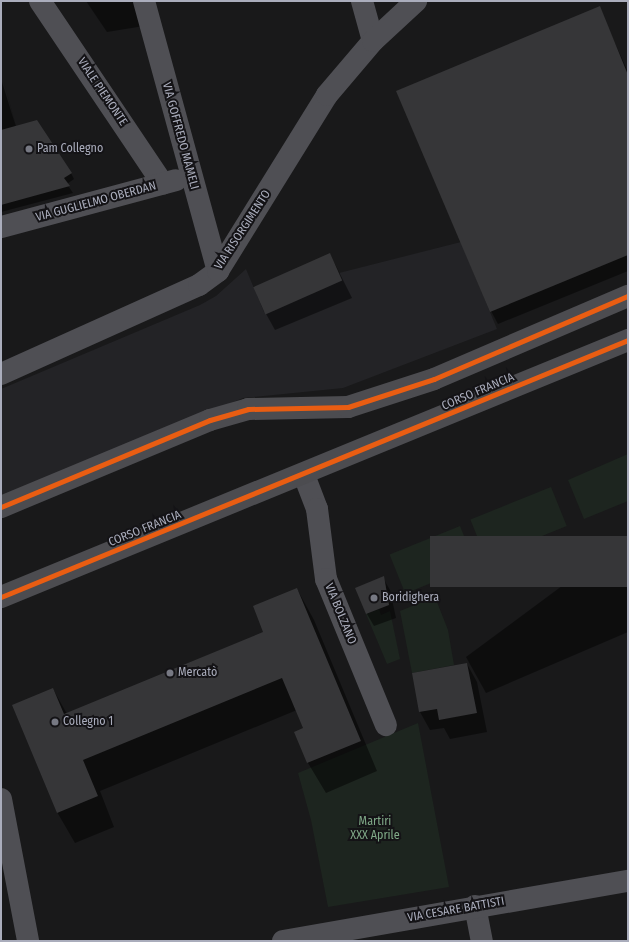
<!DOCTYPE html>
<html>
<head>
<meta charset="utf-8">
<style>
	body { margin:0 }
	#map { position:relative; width:629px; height:942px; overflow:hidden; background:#19191a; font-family:"Fira Sans Condensed",sans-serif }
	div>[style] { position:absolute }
	.built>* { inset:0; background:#232326 }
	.green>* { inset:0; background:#1d251f; transform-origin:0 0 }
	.shadow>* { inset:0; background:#0007 }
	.building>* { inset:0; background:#363638; transform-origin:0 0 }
	.street>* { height:22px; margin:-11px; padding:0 11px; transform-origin:11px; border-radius:11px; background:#4f4f54 }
	.primary>* { height:22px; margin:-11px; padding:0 11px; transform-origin:11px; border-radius:11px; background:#4c4c50 }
	.cycleway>* { height:5px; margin:-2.5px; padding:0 2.5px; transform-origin:2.5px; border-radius:2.5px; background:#e95d12 }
	.dots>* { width:11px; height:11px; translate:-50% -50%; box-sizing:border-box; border:2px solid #141316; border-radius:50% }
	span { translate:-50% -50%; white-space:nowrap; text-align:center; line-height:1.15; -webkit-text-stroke:4px #141316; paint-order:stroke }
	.street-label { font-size:12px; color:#aaadbc }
	.poi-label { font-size:12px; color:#aaadbc }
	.left { translate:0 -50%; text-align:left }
	.park-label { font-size:12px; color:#7fa887 }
	.frame { position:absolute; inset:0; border:2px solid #aaadbc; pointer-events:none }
</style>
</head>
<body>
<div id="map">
	<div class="built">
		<i style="clip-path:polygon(461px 242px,497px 329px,343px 388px,243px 398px,1px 501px,1px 389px,200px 305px,216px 296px,246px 269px,264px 312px,341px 280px,339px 273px)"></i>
	</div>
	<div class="green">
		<i style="clip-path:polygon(628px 454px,628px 501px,584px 519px,568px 480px)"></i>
		<i style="left:551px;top:487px;width:42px;height:87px;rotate:68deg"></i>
		<i style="left:460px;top:526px;width:42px;height:76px;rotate:68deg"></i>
		<i style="clip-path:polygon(435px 597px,448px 630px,454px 665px,412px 673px,400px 611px)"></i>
		<i style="clip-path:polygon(379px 609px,381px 615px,390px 611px,400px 659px,387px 664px,366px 614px)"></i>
		<i style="clip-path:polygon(418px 723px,449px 887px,328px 907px,311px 820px,298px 773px)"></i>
	</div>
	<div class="shadow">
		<i style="clip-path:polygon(86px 1px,138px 1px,144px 26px,107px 32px)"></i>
		<i style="clip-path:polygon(599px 8px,628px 72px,628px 271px,498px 324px,491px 311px)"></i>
		<i style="clip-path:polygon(1px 71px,16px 127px,71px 173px,74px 179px,67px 184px,73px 193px,1px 212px,1px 79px,17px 130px)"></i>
		<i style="clip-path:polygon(330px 254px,352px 298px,275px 330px,265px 312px)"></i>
		<i style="clip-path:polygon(628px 537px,628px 632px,486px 693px,466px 657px)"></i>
		<i style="clip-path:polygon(383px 578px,390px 590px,396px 618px,374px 626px,367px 614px)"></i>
		<i style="clip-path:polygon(297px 589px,314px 620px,377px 771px,326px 793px,308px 763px,304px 729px,297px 710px,100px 791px,114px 827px,75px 843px,57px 812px,53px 689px,67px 714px,265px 632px)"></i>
		<i style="clip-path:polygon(467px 664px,477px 682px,487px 732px,450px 739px,444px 728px,430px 730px,420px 712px)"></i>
	</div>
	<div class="building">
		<i style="clip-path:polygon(600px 6px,628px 75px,628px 255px,490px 312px,396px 91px)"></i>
		<i style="clip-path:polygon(37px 120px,72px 173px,64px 178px,70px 186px,1px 205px,1px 130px)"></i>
		<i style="left:330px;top:253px;width:30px;height:84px;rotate:66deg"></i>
		<i style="left:628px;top:536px;width:51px;height:198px;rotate:90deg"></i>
		<i style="clip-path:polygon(384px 576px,389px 605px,366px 614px,355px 588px)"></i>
		<i style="clip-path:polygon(297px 588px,361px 741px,307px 763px,294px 732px,303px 728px,282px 678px,83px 760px,98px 796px,57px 813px,12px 705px,53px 688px,64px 714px,263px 632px,253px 606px)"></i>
		<i style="clip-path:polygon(467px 663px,477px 713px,439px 720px,437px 709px,419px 712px,412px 673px)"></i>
	</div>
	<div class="street">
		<i style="left:40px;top:1px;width:220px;rotate:56.1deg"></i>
		<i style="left:144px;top:1px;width:280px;rotate:74.7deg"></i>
		<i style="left:362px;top:1px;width:41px;rotate:74.6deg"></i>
		<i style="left:1px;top:227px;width:181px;rotate:-15deg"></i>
		<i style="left:1px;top:374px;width:217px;rotate:-24.2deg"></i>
		<i style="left:199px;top:285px;width:24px;rotate:-36deg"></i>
		<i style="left:218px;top:271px;width:207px;rotate:-58.2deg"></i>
		<i style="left:327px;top:95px;width:71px;rotate:-49.6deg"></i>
		<i style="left:373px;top:41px;width:59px;rotate:-42.9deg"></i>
		<i style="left:304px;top:475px;width:36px;rotate:69deg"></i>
		<i style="left:317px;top:509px;width:71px;rotate:82.7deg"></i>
		<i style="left:326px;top:579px;width:158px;rotate:67.7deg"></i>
		<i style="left:1px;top:799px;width:145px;rotate:79.2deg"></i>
		<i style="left:475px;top:906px;width:36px;rotate:79deg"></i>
		<i style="left:283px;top:941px;width:350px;rotate:-9.9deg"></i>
	</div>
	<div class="primary">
		<i style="left:1px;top:507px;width:226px;rotate:-22.6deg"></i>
		<i style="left:210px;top:420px;width:40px;rotate:-16deg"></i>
		<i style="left:248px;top:409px;width:100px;rotate:-1.1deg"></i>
		<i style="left:348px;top:407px;width:90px;rotate:-18deg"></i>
		<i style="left:434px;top:379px;width:211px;rotate:-23.2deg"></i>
		<i style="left:1px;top:597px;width:678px;rotate:-22.29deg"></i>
	</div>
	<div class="cycleway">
		<i style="left:1px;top:507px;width:226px;rotate:-22.6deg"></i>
		<i style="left:210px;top:420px;width:40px;rotate:-16deg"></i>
		<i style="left:248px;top:409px;width:100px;rotate:-1.1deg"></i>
		<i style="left:348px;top:407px;width:90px;rotate:-18deg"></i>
		<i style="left:434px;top:379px;width:211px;rotate:-23.2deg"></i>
		<i style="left:1px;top:597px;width:678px;rotate:-22.29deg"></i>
	</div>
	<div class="dots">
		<i style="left:29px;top:149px;background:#777983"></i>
		<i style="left:374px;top:598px;background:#777983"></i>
		<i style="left:170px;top:673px;background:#777983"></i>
		<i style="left:55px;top:722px;background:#777983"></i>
	</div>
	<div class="street-label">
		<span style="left:102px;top:92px;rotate:56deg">VIALE PIEMONTE</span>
		<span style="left:180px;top:136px;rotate:75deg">VIA GOFFREDO MAMELI</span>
		<span style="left:96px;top:202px;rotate:-15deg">VIA GUGLIELMO OBERDAN</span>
		<span style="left:243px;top:230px;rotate:-57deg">VIA RISORGIMENTO</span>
		<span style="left:478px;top:392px;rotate:-23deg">CORSO FRANCIA</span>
		<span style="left:145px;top:529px;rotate:-22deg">CORSO FRANCIA</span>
		<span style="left:340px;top:614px;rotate:68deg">VIA BOLZANO</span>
		<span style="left:456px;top:910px;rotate:-10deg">VIA CESARE BATTISTI</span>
	</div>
	<div class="poi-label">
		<span class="left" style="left:37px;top:149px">Pam Collegno</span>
		<span class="left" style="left:382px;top:598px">Boridighera</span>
		<span class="left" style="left:178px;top:673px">Mercatò</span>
		<span class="left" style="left:63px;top:722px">Collegno 1</span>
	</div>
	<div class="park-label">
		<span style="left:375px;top:829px">Martiri<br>XXX Aprile</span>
	</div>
	<div class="frame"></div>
</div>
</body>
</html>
